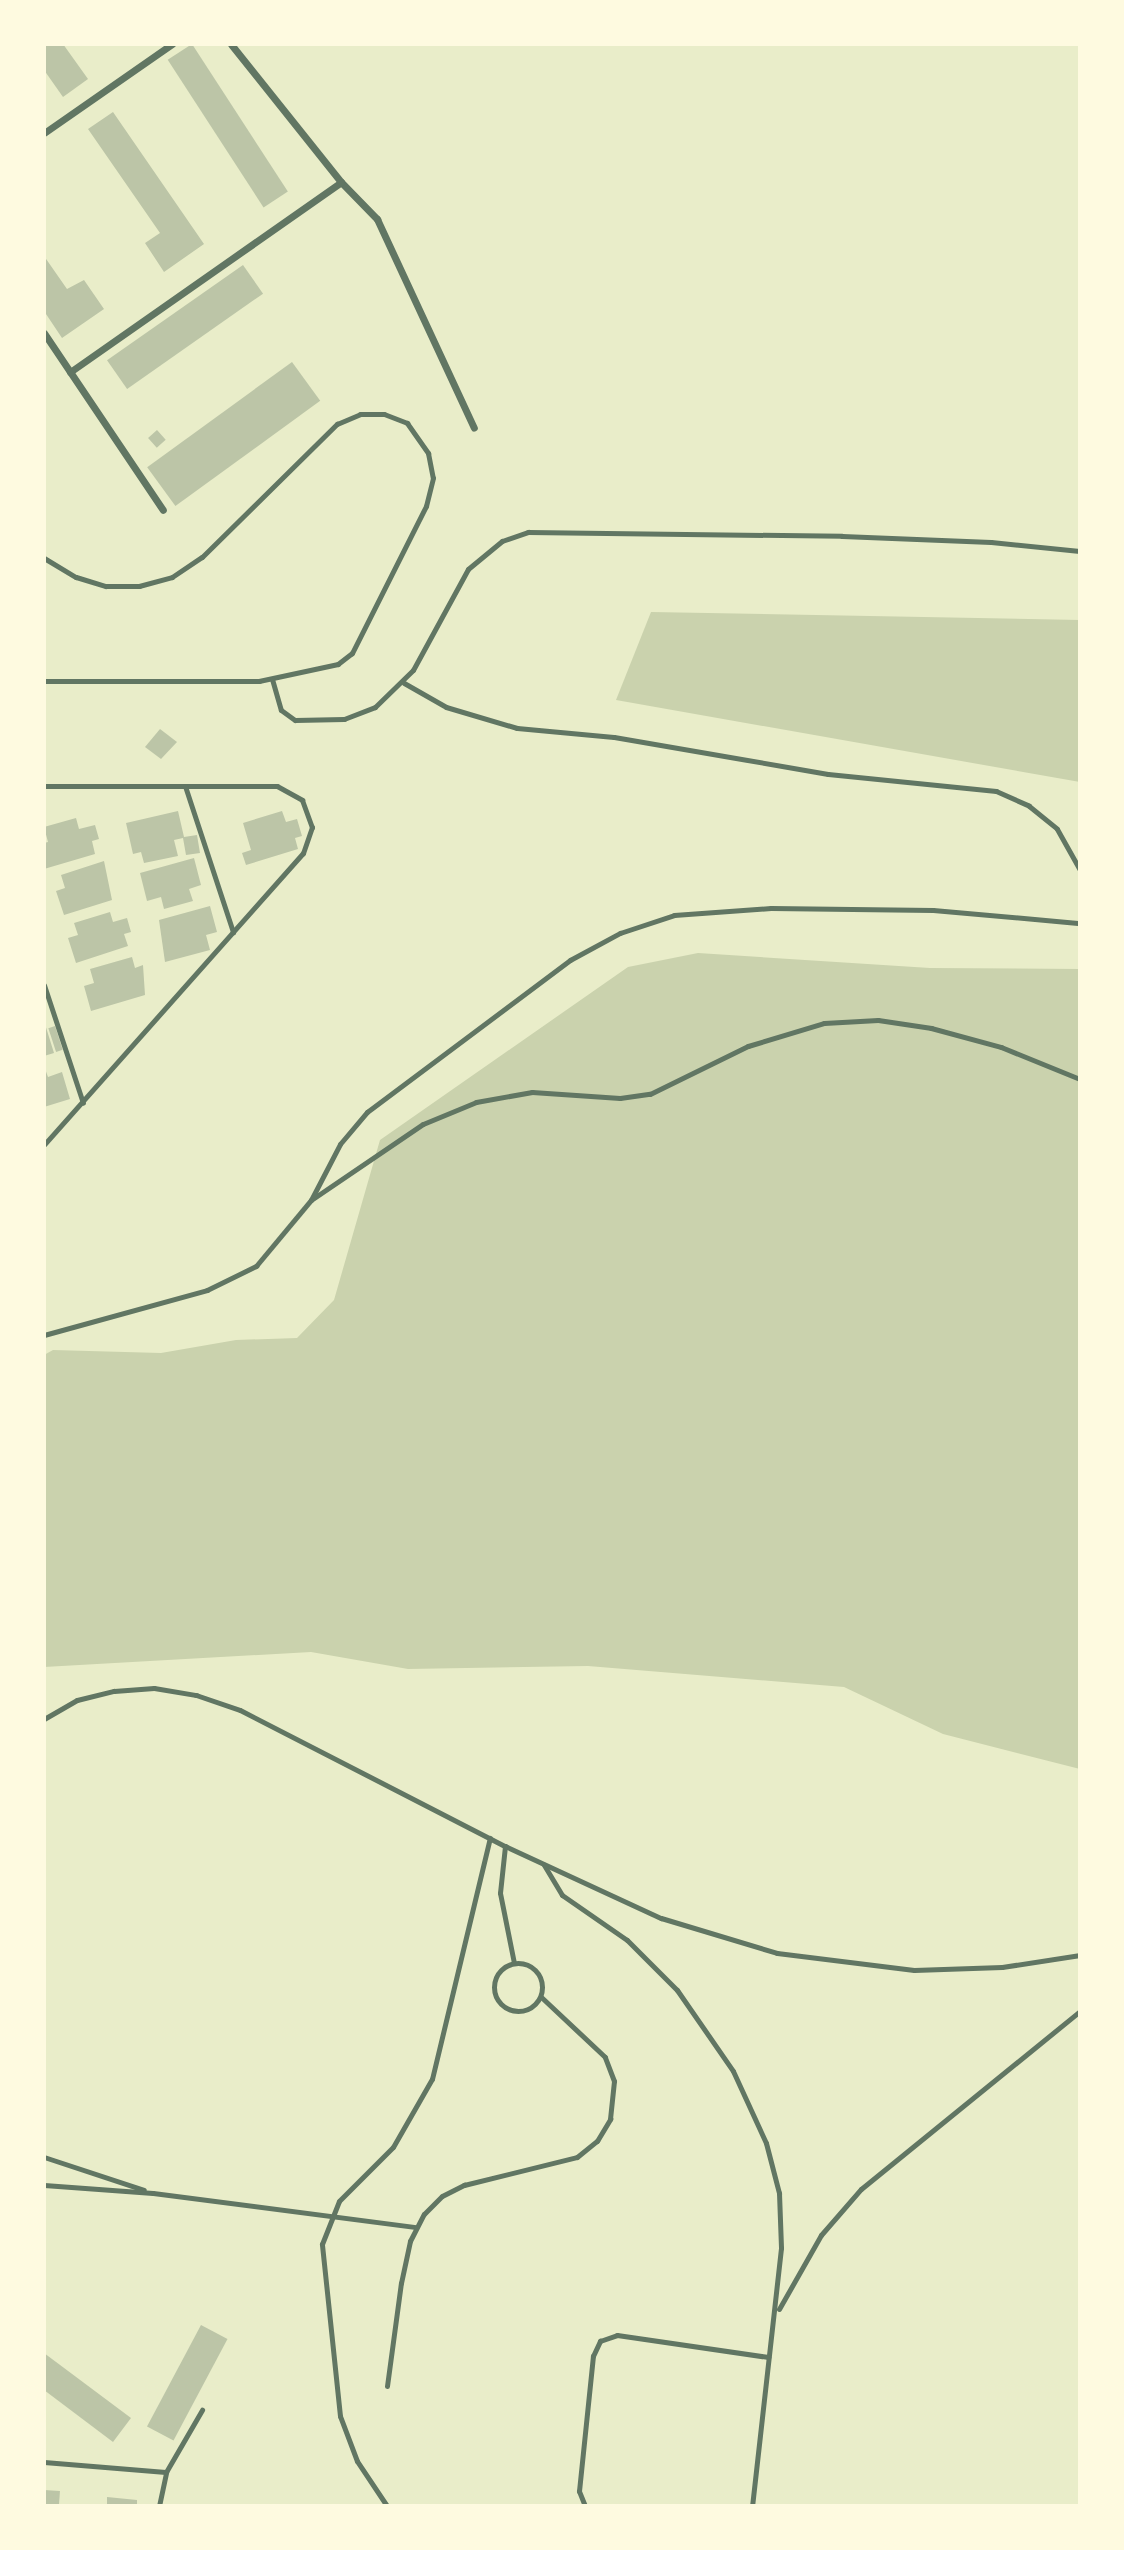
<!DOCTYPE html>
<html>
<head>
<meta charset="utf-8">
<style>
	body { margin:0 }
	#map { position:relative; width:1124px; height:2550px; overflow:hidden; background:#e9edc9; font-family:Overpass,sans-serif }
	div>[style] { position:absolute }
	.green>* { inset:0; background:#cad2ad }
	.building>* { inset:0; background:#bcc5a7; transform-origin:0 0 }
	.service>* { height:5px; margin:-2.5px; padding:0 2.5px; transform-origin:2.5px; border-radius:2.5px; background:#617663 }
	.service>.ring { margin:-2.5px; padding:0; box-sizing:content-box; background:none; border:5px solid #617663; border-radius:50% }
	.minor>* { height:7px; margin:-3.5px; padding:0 3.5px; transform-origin:3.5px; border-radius:3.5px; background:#617663 }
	span { translate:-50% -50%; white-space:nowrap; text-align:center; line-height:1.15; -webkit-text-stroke:5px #fefae0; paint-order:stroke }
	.frame { position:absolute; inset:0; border:46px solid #fefae0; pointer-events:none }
</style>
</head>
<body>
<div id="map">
	<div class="green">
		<i style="clip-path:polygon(651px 612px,1080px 620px,1080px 782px,616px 700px)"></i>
		<i style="clip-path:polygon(698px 953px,930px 968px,1080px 969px,1080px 1769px,943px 1734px,844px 1687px,588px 1666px,408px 1669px,311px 1652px,44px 1667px,44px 1355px,53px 1350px,161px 1353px,236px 1340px,297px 1338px,334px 1300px,380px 1140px,628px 967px)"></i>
	</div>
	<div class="building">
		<i style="clip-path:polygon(44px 44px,63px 44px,88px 79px,63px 97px,44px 70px)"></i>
		<i style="left:192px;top:44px;width:176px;height:29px;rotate:57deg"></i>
		<i style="clip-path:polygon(113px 112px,204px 244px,164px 272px,145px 243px,160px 233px,88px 129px)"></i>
		<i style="clip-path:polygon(44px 256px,67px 289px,84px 280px,104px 309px,62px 338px,44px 311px)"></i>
		<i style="left:243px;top:265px;width:35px;height:166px;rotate:55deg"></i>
		<i style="left:292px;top:362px;width:48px;height:179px;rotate:54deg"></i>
		<i style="left:157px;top:430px;width:13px;height:12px;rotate:48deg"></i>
		<i style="clip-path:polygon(160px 729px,177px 742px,161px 759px,145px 747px)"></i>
		<i style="clip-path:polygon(178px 811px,184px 837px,197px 835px,200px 853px,186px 855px,183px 838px,174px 840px,178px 856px,144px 863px,141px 852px,133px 854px,126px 823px)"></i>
		<i style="clip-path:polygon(282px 811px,286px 822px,297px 819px,302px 836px,295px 838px,298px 849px,246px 865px,242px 853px,251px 850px,243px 823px)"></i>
		<i style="clip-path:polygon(76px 818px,79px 829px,95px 825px,99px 839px,92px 841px,95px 854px,44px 869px,44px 843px,48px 842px,44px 827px)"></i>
		<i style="clip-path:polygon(194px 858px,201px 885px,189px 889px,193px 901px,164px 909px,161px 897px,147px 901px,140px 873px)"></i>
		<i style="clip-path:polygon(104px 861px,112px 900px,64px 915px,56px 891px,65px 888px,61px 875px)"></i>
		<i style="clip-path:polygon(210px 906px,217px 932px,206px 935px,210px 950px,165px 962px,159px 920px)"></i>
		<i style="clip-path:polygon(110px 912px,113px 922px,127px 918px,131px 932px,124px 934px,128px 946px,76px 963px,68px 938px,78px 935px,74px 923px)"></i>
		<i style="clip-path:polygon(132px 957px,135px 968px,143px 965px,145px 995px,91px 1011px,84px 986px,94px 983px,90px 969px)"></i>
		<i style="clip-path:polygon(44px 1021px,54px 1053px,44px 1056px)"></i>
		<i style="left:55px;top:1026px;width:25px;height:7px;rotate:72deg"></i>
		<i style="clip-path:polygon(44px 1066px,48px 1077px,62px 1072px,70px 1099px,44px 1107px)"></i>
		<i style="left:201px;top:2325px;width:30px;height:115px;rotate:28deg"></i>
		<i style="clip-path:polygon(44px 2353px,131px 2418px,113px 2442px,44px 2390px)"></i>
		<i style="left:44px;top:2490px;width:16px;height:16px;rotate:4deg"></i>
		<i style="clip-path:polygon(107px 2497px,137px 2500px,137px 2506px,107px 2506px)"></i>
	</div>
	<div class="service">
		<i style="left:44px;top:558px;width:37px;rotate:31deg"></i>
		<i style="left:76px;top:577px;width:31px;rotate:17deg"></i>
		<i style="left:106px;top:586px;width:33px"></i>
		<i style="left:139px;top:586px;width:34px;rotate:-15deg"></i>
		<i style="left:172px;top:577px;width:36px;rotate:-34deg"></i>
		<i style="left:202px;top:557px;width:190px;rotate:-44.6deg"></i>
		<i style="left:337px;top:424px;width:25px;rotate:-23deg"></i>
		<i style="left:360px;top:414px;width:24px"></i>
		<i style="left:384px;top:414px;width:25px;rotate:21deg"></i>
		<i style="left:407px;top:423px;width:37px;rotate:55deg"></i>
		<i style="left:428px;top:453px;width:25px;rotate:79deg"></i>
		<i style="left:433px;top:478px;width:29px;rotate:104deg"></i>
		<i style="left:426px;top:506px;width:165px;rotate:116.7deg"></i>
		<i style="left:352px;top:653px;width:18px;rotate:142deg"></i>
		<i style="left:338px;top:664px;width:81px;rotate:167.9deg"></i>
		<i style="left:259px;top:681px;width:215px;rotate:180deg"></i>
		<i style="left:272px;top:679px;width:32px;rotate:74deg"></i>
		<i style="left:281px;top:710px;width:17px;rotate:36deg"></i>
		<i style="left:295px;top:720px;width:49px;rotate:-1.2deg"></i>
		<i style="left:344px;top:719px;width:33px;rotate:-21deg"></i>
		<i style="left:375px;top:707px;width:53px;rotate:-44.2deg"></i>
		<i style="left:413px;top:670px;width:115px;rotate:-61.4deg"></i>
		<i style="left:468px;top:569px;width:44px;rotate:-39.5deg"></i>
		<i style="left:502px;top:541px;width:28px;rotate:-19deg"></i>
		<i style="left:528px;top:532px;width:314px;rotate:0.7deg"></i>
		<i style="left:842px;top:536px;width:149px;rotate:2.3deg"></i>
		<i style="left:991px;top:542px;width:89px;rotate:5.8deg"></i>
		<i style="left:404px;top:683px;width:48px;rotate:29.7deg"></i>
		<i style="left:446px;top:707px;width:74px;rotate:16.5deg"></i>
		<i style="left:517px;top:728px;width:97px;rotate:5.3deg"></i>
		<i style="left:614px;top:737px;width:217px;rotate:9.8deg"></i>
		<i style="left:828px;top:774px;width:169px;rotate:5.8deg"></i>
		<i style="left:996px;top:791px;width:36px;rotate:24deg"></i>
		<i style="left:1029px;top:806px;width:36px;rotate:39deg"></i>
		<i style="left:1057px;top:829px;width:47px;rotate:60.7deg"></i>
		<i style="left:44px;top:786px;width:233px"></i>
		<i style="left:277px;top:786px;width:29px;rotate:29deg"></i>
		<i style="left:302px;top:800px;width:29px;rotate:70deg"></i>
		<i style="left:312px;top:827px;width:28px;rotate:109deg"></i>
		<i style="left:303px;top:853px;width:390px;rotate:131.6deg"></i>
		<i style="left:185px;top:786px;width:154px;rotate:71.8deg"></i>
		<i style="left:44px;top:985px;width:124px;rotate:71.7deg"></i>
		<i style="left:311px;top:1200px;width:135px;rotate:-34.2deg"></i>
		<i style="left:423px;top:1124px;width:57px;rotate:-22.5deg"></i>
		<i style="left:476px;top:1102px;width:57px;rotate:-10.1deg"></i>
		<i style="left:532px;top:1092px;width:88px;rotate:3.9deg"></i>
		<i style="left:620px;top:1098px;width:30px;rotate:-8deg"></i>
		<i style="left:650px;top:1094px;width:109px;rotate:-26.1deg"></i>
		<i style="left:748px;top:1046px;width:79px;rotate:-16.8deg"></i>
		<i style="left:824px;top:1023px;width:54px;rotate:-3.2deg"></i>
		<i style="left:878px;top:1020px;width:54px;rotate:8.6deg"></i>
		<i style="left:931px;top:1028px;width:73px;rotate:15.2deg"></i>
		<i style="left:1001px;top:1047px;width:85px;rotate:22.1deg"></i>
		<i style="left:44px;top:1335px;width:169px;rotate:-15.4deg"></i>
		<i style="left:207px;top:1290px;width:55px;rotate:-26.1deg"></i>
		<i style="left:256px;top:1266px;width:86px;rotate:-50.2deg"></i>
		<i style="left:311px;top:1200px;width:63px;rotate:-62.6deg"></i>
		<i style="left:340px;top:1144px;width:42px;rotate:-49.8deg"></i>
		<i style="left:367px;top:1112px;width:254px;rotate:-36.8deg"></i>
		<i style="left:570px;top:960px;width:57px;rotate:-28.4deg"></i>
		<i style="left:620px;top:933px;width:57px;rotate:-18.4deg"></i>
		<i style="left:674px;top:915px;width:97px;rotate:-4.1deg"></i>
		<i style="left:771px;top:908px;width:162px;rotate:0.7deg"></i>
		<i style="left:933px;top:910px;width:148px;rotate:5.1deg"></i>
		<i style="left:44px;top:1719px;width:38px;rotate:-30deg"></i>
		<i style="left:77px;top:1700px;width:38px;rotate:-14deg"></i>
		<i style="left:114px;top:1691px;width:40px;rotate:-4.3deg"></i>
		<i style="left:154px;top:1688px;width:43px;rotate:9.5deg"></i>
		<i style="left:196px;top:1695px;width:46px;rotate:18.8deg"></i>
		<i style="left:240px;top:1710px;width:298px;rotate:27.2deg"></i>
		<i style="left:505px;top:1846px;width:172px;rotate:24.8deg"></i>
		<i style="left:661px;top:1918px;width:121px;rotate:16.8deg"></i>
		<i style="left:777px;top:1953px;width:138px;rotate:7.1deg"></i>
		<i style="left:914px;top:1970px;width:88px;rotate:-2deg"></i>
		<i style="left:1002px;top:1967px;width:79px;rotate:-8.7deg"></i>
		<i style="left:505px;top:1846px;width:47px;rotate:96.1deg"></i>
		<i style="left:500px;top:1893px;width:71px;rotate:78.7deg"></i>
		<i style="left:544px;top:1865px;width:35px;rotate:59deg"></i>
		<i style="left:562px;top:1895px;width:79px;rotate:34.7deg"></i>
		<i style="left:627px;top:1940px;width:71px;rotate:45deg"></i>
		<i style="left:677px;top:1990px;width:98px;rotate:55.3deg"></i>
		<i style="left:733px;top:2071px;width:79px;rotate:65.4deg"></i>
		<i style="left:766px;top:2143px;width:52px;rotate:75.4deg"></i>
		<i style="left:779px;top:2193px;width:55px;rotate:87.9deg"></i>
		<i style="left:781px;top:2248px;width:260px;rotate:96.4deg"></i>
		<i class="ring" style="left:494px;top:1963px;width:43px;height:43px"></i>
		<i style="left:44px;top:2157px;width:105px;rotate:18.3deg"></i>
		<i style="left:44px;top:2185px;width:109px;rotate:4.2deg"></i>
		<i style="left:153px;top:2193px;width:265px;rotate:7.4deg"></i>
		<i style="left:779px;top:2309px;width:85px;rotate:-60.4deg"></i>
		<i style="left:821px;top:2235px;width:61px;rotate:-49deg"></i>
		<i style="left:861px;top:2189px;width:282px;rotate:-39.1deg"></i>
		<i style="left:387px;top:2386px;width:104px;rotate:-82.3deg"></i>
		<i style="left:401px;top:2283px;width:43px;rotate:-77.9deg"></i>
		<i style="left:410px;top:2241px;width:30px;rotate:-63deg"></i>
		<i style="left:424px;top:2214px;width:25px;rotate:-45deg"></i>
		<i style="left:442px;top:2196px;width:25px;rotate:-27deg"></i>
		<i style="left:464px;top:2185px;width:116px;rotate:-13.9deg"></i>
		<i style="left:577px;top:2157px;width:26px;rotate:-39deg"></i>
		<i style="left:597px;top:2141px;width:26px;rotate:-59deg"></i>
		<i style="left:610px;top:2119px;width:38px;rotate:-84deg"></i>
		<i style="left:614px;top:2081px;width:26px;rotate:-111deg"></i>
		<i style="left:605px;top:2057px;width:88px;rotate:-136.8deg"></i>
		<i style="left:44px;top:2462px;width:122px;rotate:4.7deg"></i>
		<i style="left:159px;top:2506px;width:35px;rotate:-78deg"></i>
		<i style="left:166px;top:2472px;width:72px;rotate:-59.9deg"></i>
		<i style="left:387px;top:2506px;width:54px;rotate:-123.7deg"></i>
		<i style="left:357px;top:2461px;width:48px;rotate:-110.7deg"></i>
		<i style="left:340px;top:2416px;width:173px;rotate:-96deg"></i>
		<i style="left:322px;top:2244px;width:46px;rotate:-68.4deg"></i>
		<i style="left:339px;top:2201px;width:76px;rotate:-45deg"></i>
		<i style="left:393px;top:2147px;width:78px;rotate:-60.2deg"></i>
		<i style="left:432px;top:2079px;width:248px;rotate:-76.5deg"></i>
		<i style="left:585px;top:2506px;width:16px;rotate:-112deg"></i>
		<i style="left:579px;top:2491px;width:136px;rotate:-84.1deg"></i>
		<i style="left:593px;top:2356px;width:17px;rotate:-65deg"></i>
		<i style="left:600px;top:2341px;width:18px;rotate:-19deg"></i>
		<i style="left:617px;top:2335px;width:153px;rotate:8.3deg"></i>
	</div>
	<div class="minor">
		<i style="left:44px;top:133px;width:156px;rotate:-34.8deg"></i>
		<i style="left:341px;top:182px;width:52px;rotate:45.8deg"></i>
		<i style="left:377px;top:219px;width:230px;rotate:65.1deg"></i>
		<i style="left:44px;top:333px;width:213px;rotate:56.1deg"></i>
		<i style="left:70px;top:372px;width:331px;rotate:-35deg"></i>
		<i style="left:341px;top:182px;width:176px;rotate:-128.6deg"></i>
	</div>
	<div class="frame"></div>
</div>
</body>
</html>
